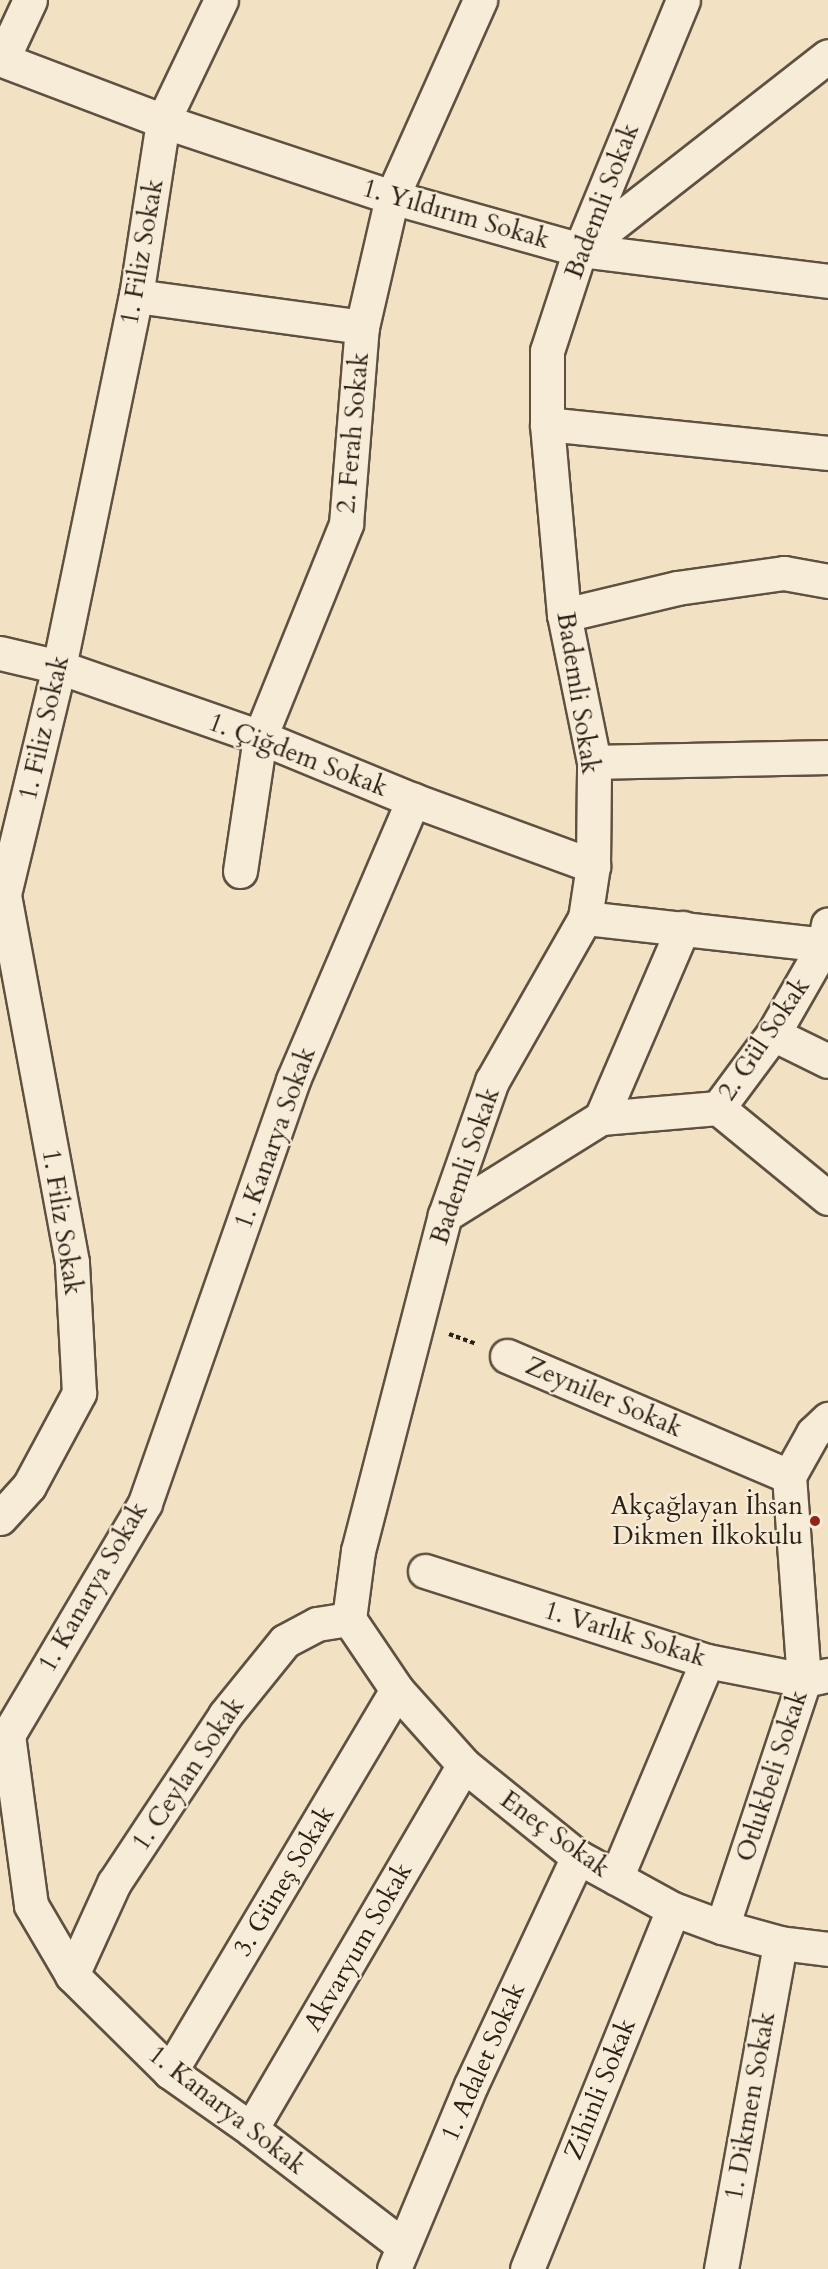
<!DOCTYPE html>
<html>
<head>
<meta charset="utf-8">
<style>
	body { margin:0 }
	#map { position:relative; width:828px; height:2269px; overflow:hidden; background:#f2e1c3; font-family:Cardo,serif }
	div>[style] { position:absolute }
	.path>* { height:4px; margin-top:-2px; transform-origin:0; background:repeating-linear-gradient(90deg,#2c2116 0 4.5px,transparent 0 7.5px) }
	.roads { filter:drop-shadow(2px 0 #5e5141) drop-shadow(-2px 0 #5e5141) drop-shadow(0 2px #5e5141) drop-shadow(0 -2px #5e5141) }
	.street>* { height:33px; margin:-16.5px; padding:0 16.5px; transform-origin:16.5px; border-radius:16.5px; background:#f7ecd8 }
	.dots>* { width:16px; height:16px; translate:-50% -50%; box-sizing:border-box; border:3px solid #f7ecd8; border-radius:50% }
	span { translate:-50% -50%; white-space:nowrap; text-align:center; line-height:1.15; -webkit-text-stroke:4.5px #f7ecd8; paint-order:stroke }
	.street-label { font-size:26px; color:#2c2116 }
	.poi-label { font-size:26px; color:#2c2116 }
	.right { translate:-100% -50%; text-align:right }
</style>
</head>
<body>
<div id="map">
	<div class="path">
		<i style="left:449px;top:1334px;width:29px;rotate:20deg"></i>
	</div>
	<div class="roads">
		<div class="street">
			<i style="left:0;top:59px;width:174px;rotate:20.8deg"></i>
			<i style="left:163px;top:121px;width:241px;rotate:18.4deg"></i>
			<i style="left:392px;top:197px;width:195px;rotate:15.7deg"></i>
			<i style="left:580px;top:250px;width:250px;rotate:7.1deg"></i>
			<i style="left:2px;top:60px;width:66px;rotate:-65deg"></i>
			<i style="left:581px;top:249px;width:313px;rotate:-38deg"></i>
			<i style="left:136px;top:296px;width:228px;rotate:7.8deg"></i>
			<i style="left:547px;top:424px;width:282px;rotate:5.9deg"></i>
			<i style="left:564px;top:615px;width:116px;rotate:-13.4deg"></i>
			<i style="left:677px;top:588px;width:108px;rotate:-8deg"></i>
			<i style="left:784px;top:573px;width:45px;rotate:10.3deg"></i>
			<i style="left:0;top:653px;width:61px;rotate:13.3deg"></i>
			<i style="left:59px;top:667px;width:213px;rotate:19.2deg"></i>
			<i style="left:260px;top:737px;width:165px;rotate:22.4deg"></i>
			<i style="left:413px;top:800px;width:192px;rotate:20.1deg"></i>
			<i style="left:594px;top:762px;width:234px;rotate:-1.2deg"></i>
			<i style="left:240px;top:871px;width:135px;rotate:-81.5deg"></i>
			<i style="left:260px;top:737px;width:230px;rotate:-68deg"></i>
			<i style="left:346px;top:524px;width:198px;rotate:-85.4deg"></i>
			<i style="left:362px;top:327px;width:133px;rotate:-77deg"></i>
			<i style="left:392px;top:197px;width:216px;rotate:-65.9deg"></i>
			<i style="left:585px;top:918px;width:241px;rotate:6.4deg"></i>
			<i style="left:773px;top:1034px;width:61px;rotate:26.1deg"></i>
			<i style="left:718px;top:1108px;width:142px;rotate:39.3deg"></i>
			<i style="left:601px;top:1118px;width:207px;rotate:-66.7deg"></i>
			<i style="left:445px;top:1215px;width:184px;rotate:-31.9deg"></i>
			<i style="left:601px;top:1118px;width:117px;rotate:-4.9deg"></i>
			<i style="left:718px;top:1108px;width:92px;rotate:-53.4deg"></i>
			<i style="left:773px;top:1034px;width:103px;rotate:-60.2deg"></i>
			<i style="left:824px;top:945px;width:21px;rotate:-79deg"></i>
			<i style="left:507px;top:1356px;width:306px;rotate:23.1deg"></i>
			<i style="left:0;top:1518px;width:43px;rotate:-47.8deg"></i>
			<i style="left:29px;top:1486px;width:106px;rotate:-61.7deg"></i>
			<i style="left:79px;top:1393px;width:131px;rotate:-93.1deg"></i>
			<i style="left:72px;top:1262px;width:374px;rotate:-100.5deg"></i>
			<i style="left:4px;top:894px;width:234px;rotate:-76.4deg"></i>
			<i style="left:59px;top:667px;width:379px;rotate:-78.3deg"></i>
			<i style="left:136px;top:296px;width:177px;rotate:-81.2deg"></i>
			<i style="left:163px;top:121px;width:134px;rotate:-64.4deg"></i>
			<i style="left:425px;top:1571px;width:296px;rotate:17.7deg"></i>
			<i style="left:707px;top:1661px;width:99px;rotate:11.1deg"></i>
			<i style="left:804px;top:1680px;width:25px;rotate:-12deg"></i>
			<i style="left:349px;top:1619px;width:69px;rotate:-82.5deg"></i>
			<i style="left:358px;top:1551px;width:347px;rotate:-75.5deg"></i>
			<i style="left:445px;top:1215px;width:142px;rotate:-70.7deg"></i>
			<i style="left:492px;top:1081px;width:188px;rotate:-60.3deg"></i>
			<i style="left:585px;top:918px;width:53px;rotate:-81.3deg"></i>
			<i style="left:593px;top:866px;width:104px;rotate:-89.4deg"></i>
			<i style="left:594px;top:762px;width:150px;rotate:-101.5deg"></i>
			<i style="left:564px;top:615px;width:192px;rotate:-95.1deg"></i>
			<i style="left:547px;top:424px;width:73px;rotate:-90deg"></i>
			<i style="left:547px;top:351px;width:106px;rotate:-71.9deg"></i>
			<i style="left:580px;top:250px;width:270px;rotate:-67.6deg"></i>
			<i style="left:349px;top:1619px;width:86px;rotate:55.9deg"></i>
			<i style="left:397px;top:1690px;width:101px;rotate:48.2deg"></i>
			<i style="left:464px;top:1765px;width:146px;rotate:38.9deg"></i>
			<i style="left:578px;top:1857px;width:108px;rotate:28.7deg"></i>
			<i style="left:673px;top:1909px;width:52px;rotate:20.2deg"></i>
			<i style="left:722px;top:1927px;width:60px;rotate:15.4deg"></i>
			<i style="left:780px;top:1943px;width:48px;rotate:7.1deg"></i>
			<i style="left:616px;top:1878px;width:235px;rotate:-67.2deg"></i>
			<i style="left:722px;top:1927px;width:260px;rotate:-71.6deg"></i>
			<i style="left:804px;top:1680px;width:205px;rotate:-94.2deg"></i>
			<i style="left:789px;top:1476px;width:49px;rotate:-60.8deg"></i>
			<i style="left:813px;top:1433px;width:21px;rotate:-43deg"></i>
			<i style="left:72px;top:1975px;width:101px;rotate:-65.5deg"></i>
			<i style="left:114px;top:1883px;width:201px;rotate:-56.5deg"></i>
			<i style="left:225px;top:1715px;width:95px;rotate:-51deg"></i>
			<i style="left:285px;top:1641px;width:36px;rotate:-28deg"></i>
			<i style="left:317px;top:1624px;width:32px;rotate:-9deg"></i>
			<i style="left:170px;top:2072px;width:444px;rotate:-59.3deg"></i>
			<i style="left:251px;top:2129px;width:422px;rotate:-59.7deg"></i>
			<i style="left:402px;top:2245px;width:190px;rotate:-142.5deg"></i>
			<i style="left:251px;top:2129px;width:99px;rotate:-144.9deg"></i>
			<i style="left:170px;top:2072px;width:138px;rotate:-135.3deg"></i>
			<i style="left:72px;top:1975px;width:81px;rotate:-120.4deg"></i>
			<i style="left:31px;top:1905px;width:172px;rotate:-97.7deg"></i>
			<i style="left:8px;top:1735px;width:269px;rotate:-59.4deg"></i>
			<i style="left:145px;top:1503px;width:448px;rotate:-70.7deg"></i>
			<i style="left:293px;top:1080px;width:305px;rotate:-66.8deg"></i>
			<i style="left:394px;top:2269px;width:199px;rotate:-67.3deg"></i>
			<i style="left:471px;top:2085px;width:252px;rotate:-64.9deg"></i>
			<i style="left:527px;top:2269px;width:388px;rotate:-67.9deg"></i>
			<i style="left:721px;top:2269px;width:331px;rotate:-79.7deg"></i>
		</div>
	</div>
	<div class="dots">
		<i style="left:815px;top:1521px;background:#8f2418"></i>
	</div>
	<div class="street-label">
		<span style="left:602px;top:201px;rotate:-69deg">Bademli Sokak</span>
		<span style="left:456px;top:214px;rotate:16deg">1. Yıldırım Sokak</span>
		<span style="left:142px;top:252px;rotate:-80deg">1. Filiz Sokak</span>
		<span style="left:353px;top:433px;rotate:-85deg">2. Ferah Sokak</span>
		<span style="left:578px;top:693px;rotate:81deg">Bademli Sokak</span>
		<span style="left:44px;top:728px;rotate:-77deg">1. Filiz Sokak</span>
		<span style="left:298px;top:755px;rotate:21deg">1. Çiğdem Sokak</span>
		<span style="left:764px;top:1039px;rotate:-56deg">2. Gül Sokak</span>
		<span style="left:275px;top:1138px;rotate:-70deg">1. Kanarya Sokak</span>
		<span style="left:465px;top:1166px;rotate:-71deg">Bademli Sokak</span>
		<span style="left:62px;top:1222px;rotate:81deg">1. Filiz Sokak</span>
		<span style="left:604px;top:1397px;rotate:23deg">Zeyniler Sokak</span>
		<span style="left:93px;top:1587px;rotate:-60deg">1. Kanarya Sokak</span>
		<span style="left:625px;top:1634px;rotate:17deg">1. Varlık Sokak</span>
		<span style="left:188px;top:1774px;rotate:-56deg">1. Ceylan Sokak</span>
		<span style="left:772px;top:1776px;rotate:-72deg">Otlukbeli Sokak</span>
		<span style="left:555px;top:1834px;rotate:36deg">Eneç Sokak</span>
		<span style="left:284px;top:1881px;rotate:-59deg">3. Güneş Sokak</span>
		<span style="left:358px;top:1947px;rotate:-60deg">Akvaryum Sokak</span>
		<span style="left:483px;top:2062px;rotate:-66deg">1. Adalet Sokak</span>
		<span style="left:600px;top:2089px;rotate:-68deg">Zihinli Sokak</span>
		<span style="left:750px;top:2106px;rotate:-80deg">1. Dikmen Sokak</span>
		<span style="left:227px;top:2110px;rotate:38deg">1. Kanarya Sokak</span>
	</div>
	<div class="poi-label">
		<span class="right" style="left:803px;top:1521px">Akçağlayan İhsan<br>Dikmen İlkokulu</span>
	</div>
</div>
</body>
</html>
